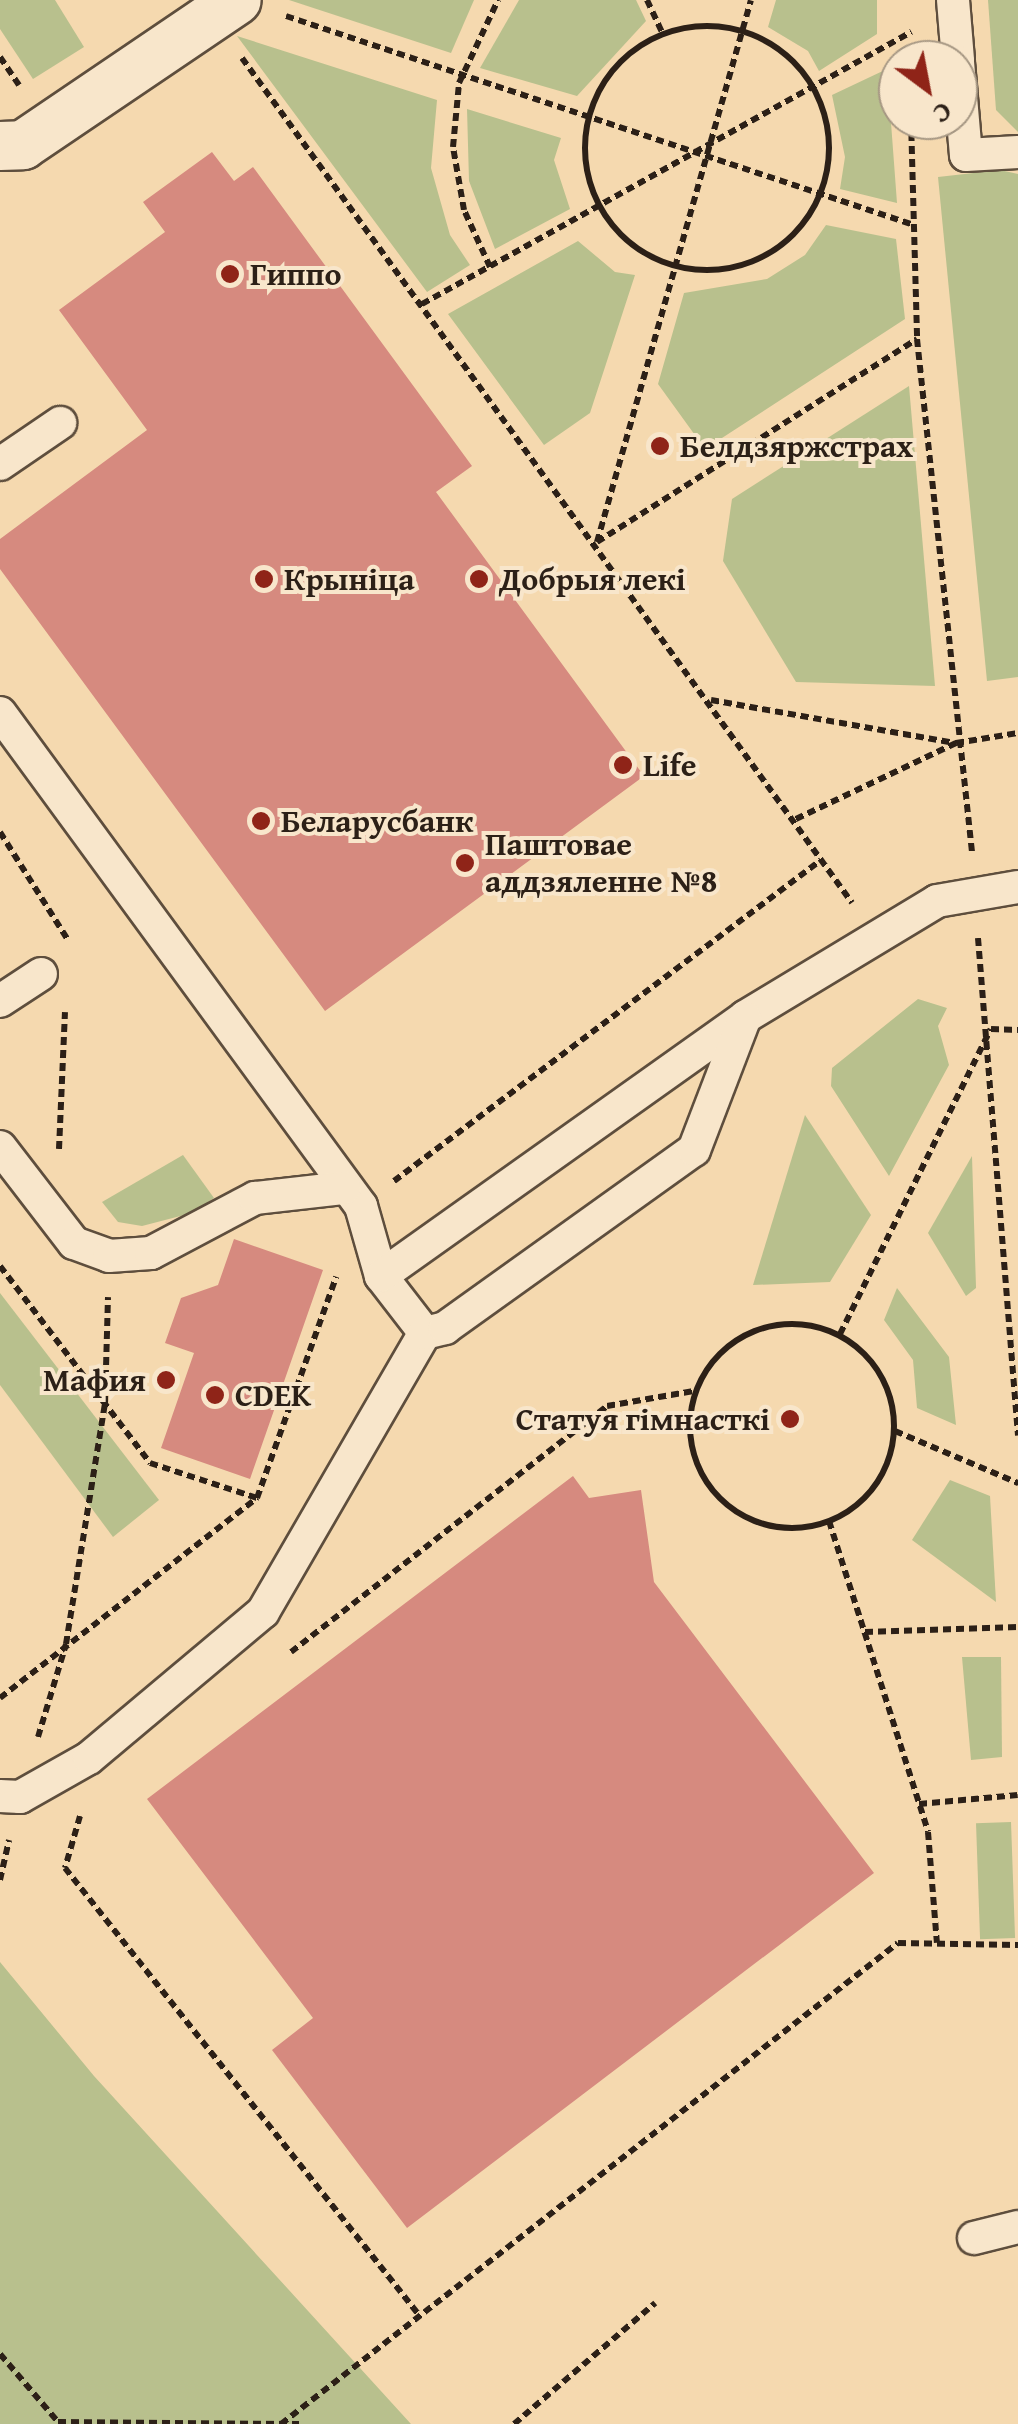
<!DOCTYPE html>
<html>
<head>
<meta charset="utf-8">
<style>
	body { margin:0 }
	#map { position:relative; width:1018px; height:2424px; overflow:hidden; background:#f5d9af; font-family:"Gentium Book Plus",serif }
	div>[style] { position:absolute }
	.green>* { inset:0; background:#b8c08d; transform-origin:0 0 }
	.building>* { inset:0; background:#d68a7f }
	.path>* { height:6px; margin-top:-3px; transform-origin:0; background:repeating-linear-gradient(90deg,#2c2017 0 8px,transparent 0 13px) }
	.path>.ring { margin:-3px; padding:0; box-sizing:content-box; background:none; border:6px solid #2c2017; border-radius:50% }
	.roads { filter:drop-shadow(2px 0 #5e4e3d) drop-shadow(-2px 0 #5e4e3d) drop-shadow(0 2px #5e4e3d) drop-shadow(0 -2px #5e4e3d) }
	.service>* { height:32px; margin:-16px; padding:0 16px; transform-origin:16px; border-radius:16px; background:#f8e6cb }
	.pedestrian>* { height:48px; margin:-24px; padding:0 24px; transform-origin:24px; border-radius:24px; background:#f8e6cb }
	.dots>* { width:28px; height:28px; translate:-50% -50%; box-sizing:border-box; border:5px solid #f8e6cb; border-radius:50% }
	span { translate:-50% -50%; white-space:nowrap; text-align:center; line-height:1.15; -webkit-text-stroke:8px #f8e6cb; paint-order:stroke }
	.poi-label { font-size:32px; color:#2c2017; font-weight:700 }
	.left { translate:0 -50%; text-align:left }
	.right { translate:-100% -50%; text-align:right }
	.north { position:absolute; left:878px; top:40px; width:100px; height:100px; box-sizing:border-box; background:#f8e6cb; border:2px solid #a69783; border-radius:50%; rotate:148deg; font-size:28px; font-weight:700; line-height:40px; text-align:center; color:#2c2017 }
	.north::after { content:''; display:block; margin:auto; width:35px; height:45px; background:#8f2418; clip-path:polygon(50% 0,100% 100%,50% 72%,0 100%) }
</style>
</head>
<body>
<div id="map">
	<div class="green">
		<i style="clip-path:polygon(0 0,55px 0,84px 47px,33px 79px,0 29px)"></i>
		<i style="clip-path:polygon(289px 0,474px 0,451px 53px)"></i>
		<i style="clip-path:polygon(519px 0,636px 0,646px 21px,577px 96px,480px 68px)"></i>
		<i style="clip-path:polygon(776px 0,877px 0,877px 34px,819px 71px,808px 51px,768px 27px)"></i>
		<i style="clip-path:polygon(988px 0,1018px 0,1018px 132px,996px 110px)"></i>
		<i style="clip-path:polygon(237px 36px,437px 100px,431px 168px,450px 235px,470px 265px,427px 292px)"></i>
		<i style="clip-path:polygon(887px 69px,897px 203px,840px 189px,845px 157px,832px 95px)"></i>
		<i style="clip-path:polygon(467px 109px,561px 138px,554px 160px,570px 209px,495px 249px,469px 181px)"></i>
		<i style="clip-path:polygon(1000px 170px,1018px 174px,1018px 677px,987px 681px,938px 177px)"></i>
		<i style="clip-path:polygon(826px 225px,896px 239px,905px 319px,705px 449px,658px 384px,684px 293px,767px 279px,805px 255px)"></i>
		<i style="clip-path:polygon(578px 241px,615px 272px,635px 275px,590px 413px,544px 445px,448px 314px)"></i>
		<i style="clip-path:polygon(909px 386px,935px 686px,796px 682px,723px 561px,732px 499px)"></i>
		<i style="clip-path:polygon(918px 999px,947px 1008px,938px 1026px,949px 1065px,889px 1176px,831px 1086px,832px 1068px)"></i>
		<i style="clip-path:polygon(805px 1115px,871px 1215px,830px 1282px,753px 1285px)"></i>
		<i style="clip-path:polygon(183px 1155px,214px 1198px,192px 1213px,142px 1226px,118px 1222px,102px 1202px)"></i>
		<i style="clip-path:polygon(972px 1156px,976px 1288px,966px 1296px,928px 1233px)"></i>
		<i style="clip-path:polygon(897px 1288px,949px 1357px,956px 1425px,917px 1408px,913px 1360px,884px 1320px)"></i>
		<i style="clip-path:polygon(0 1293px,159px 1500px,113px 1537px,0 1385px)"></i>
		<i style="clip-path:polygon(950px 1480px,990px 1496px,996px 1602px,912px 1540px)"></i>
		<i style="clip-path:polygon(962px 1657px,1001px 1657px,1002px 1757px,971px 1760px)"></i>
		<i style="left:1011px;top:1822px;width:116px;height:35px;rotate:88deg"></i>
		<i style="clip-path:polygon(0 1962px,94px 2076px,411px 2424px,0 2424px)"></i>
	</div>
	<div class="building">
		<i style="clip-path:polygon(212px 152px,234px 181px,253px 167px,472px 466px,436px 492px,644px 776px,325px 1011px,0 569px,0 539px,147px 430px,59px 310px,165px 232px,143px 202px)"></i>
		<i style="clip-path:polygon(234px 1239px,323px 1270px,250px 1479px,161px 1448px,194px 1353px,165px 1343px,181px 1298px,218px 1285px)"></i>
		<i style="clip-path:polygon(573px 1476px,589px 1498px,641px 1490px,654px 1582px,874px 1873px,407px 2228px,272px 2050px,313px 2018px,147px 1799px)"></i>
	</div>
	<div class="path">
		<i style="left:647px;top:0;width:38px;rotate:65deg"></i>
		<i style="left:286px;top:16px;width:659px;rotate:18.41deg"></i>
		<i class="ring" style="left:585px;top:26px;width:238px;height:238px"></i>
		<i style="left:0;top:57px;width:34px;rotate:56deg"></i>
		<i style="left:242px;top:58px;width:1042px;rotate:54.17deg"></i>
		<i style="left:911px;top:120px;width:219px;rotate:88.4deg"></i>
		<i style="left:917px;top:339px;width:516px;rotate:83.88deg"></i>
		<i style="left:490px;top:267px;width:63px;rotate:-114.5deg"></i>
		<i style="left:464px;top:210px;width:64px;rotate:-99.9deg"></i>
		<i style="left:453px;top:147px;width:64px;rotate:-84.6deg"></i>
		<i style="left:459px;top:83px;width:92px;rotate:-64.8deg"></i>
		<i style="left:422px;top:304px;width:560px;rotate:-29.08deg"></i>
		<i style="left:597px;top:542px;width:563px;rotate:-74.14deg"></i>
		<i style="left:597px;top:542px;width:379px;rotate:-32.4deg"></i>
		<i style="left:711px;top:700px;width:249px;rotate:10deg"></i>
		<i style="left:956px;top:743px;width:179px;rotate:154.6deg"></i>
		<i style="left:956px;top:743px;width:63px;rotate:-9.2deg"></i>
		<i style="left:0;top:832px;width:128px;rotate:57.8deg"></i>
		<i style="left:978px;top:938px;width:499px;rotate:85.4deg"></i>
		<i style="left:59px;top:1149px;width:137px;rotate:-87.5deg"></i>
		<i style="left:394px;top:1181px;width:534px;rotate:-36.93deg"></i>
		<i style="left:0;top:1266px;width:248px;rotate:52.7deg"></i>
		<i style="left:150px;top:1463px;width:113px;rotate:18.1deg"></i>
		<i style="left:257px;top:1498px;width:235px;rotate:-70.3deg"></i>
		<i class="ring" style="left:690px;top:1324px;width:198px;height:198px"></i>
		<i style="left:840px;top:1334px;width:340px;rotate:-63.7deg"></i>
		<i style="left:991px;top:1029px;width:27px;rotate:2deg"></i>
		<i style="left:895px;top:1431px;width:134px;rotate:22.9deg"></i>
		<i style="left:829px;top:1521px;width:326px;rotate:72.3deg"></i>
		<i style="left:928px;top:1832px;width:111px;rotate:85.4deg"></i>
		<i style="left:865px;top:1632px;width:153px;rotate:-1.9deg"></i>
		<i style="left:291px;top:1652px;width:400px;rotate:-37.9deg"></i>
		<i style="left:607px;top:1406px;width:88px;rotate:-9.8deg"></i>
		<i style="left:0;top:1698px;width:326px;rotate:-37.9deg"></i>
		<i style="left:38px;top:1737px;width:97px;rotate:-73.2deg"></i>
		<i style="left:66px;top:1644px;width:243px;rotate:-80.8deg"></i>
		<i style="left:105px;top:1404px;width:107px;rotate:-88.4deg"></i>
		<i style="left:919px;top:1804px;width:99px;rotate:-5.2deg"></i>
		<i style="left:80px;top:1816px;width:54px;rotate:106.1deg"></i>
		<i style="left:65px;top:1868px;width:570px;rotate:51.62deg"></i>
		<i style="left:0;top:1880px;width:41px;rotate:-77.3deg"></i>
		<i style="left:0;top:2354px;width:89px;rotate:49.5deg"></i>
		<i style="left:58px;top:2422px;width:241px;rotate:0.5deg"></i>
		<i style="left:281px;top:2424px;width:782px;rotate:-37.94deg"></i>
		<i style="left:898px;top:1943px;width:120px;rotate:1deg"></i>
		<i style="left:514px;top:2424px;width:186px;rotate:-40.6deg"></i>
	</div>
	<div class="roads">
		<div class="service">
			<i style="left:953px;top:0;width:60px;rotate:85.2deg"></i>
			<i style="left:958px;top:62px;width:93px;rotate:85.1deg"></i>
			<i style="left:966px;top:155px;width:52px;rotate:-3.3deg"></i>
			<i style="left:0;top:464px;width:73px;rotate:-34.3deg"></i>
			<i style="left:0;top:713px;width:611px;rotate:53.79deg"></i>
			<i style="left:361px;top:1206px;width:73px;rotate:74.1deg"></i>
			<i style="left:381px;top:1276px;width:72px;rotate:52.3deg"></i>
			<i style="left:0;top:1001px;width:49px;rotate:-33.4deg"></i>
			<i style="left:0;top:1147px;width:121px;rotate:52.4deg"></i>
			<i style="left:74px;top:1243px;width:37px;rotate:20deg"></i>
			<i style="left:109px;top:1256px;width:42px;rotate:-4.1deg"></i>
			<i style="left:151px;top:1253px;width:118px;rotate:-27.9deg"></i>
			<i style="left:255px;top:1198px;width:90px;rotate:-6.4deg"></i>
			<i style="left:381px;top:1276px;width:447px;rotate:-35.4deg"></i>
			<i style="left:745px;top:1017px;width:224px;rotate:-31.1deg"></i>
			<i style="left:937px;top:901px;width:82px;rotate:-9.8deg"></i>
			<i style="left:0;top:1796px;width:20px;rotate:3deg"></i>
			<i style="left:20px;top:1797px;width:79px;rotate:-29.5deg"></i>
			<i style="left:89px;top:1758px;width:227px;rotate:-40deg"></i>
			<i style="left:263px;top:1612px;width:323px;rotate:-59.9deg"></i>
			<i style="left:425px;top:1333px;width:21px;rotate:-14deg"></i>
			<i style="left:445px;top:1328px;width:306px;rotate:-35.6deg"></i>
			<i style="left:694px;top:1150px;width:142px;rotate:-69deg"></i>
			<i style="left:974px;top:2238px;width:45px;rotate:-14deg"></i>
		</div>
		<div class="pedestrian">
			<i style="left:0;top:146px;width:23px;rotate:-2deg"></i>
			<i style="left:23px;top:145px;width:258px;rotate:-34.1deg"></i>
		</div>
	</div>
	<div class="dots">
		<i style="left:230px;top:274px;background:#8f2418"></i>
		<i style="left:660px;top:446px;background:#8f2418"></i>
		<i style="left:264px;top:579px;background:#8f2418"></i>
		<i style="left:479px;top:579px;background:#8f2418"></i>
		<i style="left:623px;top:765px;background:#8f2418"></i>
		<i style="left:261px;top:821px;background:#8f2418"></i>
		<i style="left:465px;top:863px;background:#8f2418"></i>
		<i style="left:166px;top:1380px;background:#8f2418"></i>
		<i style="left:215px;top:1395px;background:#8f2418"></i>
		<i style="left:790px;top:1419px;background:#8f2418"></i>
	</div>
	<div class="poi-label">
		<span class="left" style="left:250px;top:274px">Гиппо</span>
		<span class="left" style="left:680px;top:446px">Белдзяржстрах</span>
		<span class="left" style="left:284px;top:579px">Крыніца</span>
		<span class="left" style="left:499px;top:579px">Добрыя лекі</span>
		<span class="left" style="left:643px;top:765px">Life</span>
		<span class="left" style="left:281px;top:821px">Беларусбанк</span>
		<span class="left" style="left:485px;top:863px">Паштовае<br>аддзяленне №8</span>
		<span class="right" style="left:146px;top:1380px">Мафия</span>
		<span class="left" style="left:235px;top:1395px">CDEK</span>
		<span class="right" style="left:770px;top:1419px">Статуя гімнасткі</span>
	</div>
	<div class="north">С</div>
</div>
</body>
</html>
